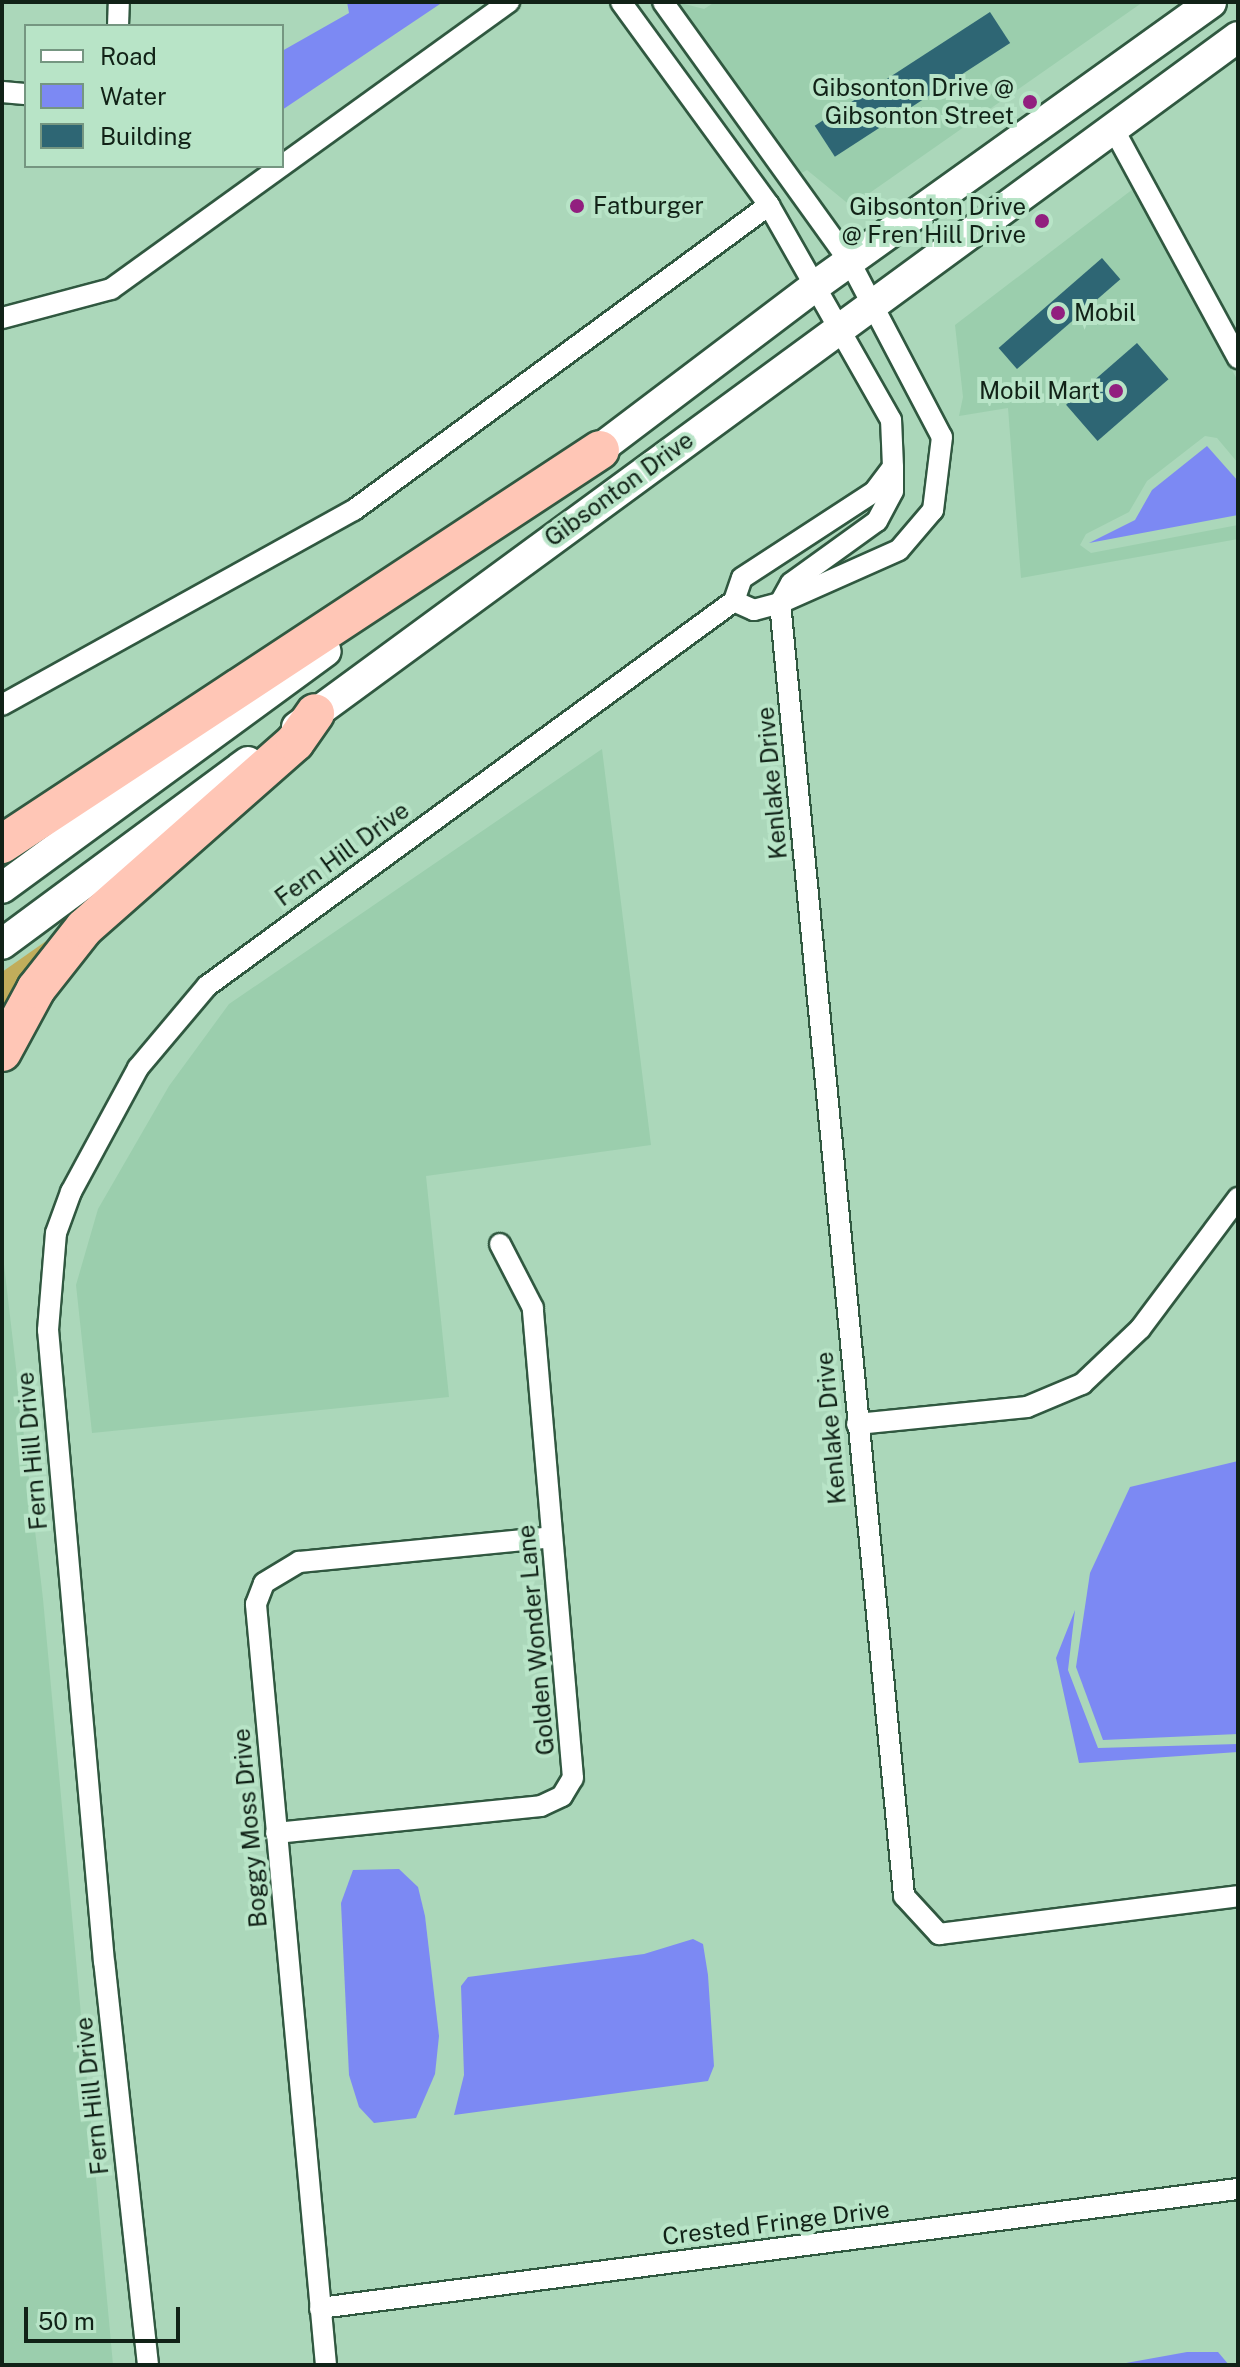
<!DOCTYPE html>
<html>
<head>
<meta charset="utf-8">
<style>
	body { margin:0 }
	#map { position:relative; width:1240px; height:2367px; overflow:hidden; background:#abd7ba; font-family:"Public Sans",sans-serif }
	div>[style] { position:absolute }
	.built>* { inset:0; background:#9bcead }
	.green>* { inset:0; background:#c1ad5b }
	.water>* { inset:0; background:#7c89f3 }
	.building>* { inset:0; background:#2e6674; transform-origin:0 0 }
	.roads { filter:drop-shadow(2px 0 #305840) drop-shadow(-2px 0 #305840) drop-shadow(0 2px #305840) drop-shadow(0 -2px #305840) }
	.street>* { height:20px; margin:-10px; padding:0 10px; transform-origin:10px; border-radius:10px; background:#fff }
	.secondary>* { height:30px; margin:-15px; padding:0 15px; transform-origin:15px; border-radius:15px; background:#fff }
	.highway>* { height:38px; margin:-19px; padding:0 19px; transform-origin:19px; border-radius:19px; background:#ffc6b6 }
	.dots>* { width:22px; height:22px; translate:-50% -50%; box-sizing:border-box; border:4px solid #b8e4c7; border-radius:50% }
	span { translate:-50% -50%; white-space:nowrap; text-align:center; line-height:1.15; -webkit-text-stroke:8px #b8e4c7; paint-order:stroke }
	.poi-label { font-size:24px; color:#112217 }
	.right { translate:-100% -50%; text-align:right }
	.left { translate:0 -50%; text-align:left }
	.street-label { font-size:24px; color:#112217 }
	.frame { position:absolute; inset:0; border:4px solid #112217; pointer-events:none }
	.legend { position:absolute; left:24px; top:24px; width:260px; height:144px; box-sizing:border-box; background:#b8e4c7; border:2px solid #759681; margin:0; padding:10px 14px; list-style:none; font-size:24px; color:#112217 }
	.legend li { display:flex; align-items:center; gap:16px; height:40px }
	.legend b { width:40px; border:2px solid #759681 }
	.scale { position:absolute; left:24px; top:2307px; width:156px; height:36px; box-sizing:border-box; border:4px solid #112217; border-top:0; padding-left:10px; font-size:24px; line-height:28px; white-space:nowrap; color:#112217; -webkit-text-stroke:6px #b8e4c7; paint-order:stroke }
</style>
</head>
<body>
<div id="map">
	<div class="built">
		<i style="clip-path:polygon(677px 2px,704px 9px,715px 2px,1143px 2px,851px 206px,807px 170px,798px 175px)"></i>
		<i style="clip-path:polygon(1133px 189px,1238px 381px,1238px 463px,1217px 438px,1205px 436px,1147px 481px,1129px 512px,1086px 534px,1080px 545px,1091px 553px,1238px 525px,1238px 539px,1021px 578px,1008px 408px,959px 416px,963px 397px,955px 325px)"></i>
		<i style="clip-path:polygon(602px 749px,651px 1145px,426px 1176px,449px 1397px,92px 1433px,76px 1285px,98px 1209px,169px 1086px,229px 1004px)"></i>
		<i style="clip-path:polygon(3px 1256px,43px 1599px,113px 2365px,2px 2365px)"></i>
	</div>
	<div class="green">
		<i style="clip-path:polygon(59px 932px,2px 1032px,2px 972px)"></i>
	</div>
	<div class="water">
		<i style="clip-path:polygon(347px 2px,443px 2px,282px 110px,282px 51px,349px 13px)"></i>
		<i style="clip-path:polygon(1207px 446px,1238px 481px,1238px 515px,1089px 543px,1135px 520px,1152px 490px)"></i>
		<i style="clip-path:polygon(1238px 1461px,1238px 1734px,1103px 1740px,1076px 1667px,1090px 1573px,1130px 1487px)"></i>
		<i style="clip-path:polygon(1075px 1610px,1068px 1670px,1098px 1748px,1238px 1744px,1238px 1752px,1079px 1763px,1056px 1658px)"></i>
		<i style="clip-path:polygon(399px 1869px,418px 1887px,425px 1916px,439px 2036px,435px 2074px,416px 2118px,374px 2123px,359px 2107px,349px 2075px,341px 1903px,353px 1870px)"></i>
		<i style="clip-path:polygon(693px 1939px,703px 1944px,708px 1975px,714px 2066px,708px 2081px,454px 2115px,464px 2075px,461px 1986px,468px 1977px,644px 1954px)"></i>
		<i style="clip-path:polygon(1187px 2352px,1218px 2352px,1229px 2365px,1115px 2365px)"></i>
	</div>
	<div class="building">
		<i style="left:990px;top:12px;width:37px;height:209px;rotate:57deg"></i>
		<i style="left:1102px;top:258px;width:28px;height:137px;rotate:49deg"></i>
		<i style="left:1137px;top:343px;width:48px;height:94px;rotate:49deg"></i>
	</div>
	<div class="roads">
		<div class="street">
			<i style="left:663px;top:2px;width:322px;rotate:54.3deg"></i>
			<i style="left:851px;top:264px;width:195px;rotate:62.3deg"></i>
			<i style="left:942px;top:437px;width:74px;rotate:97deg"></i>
			<i style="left:933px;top:510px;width:52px;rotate:130.4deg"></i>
			<i style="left:899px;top:550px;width:130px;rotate:156deg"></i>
			<i style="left:780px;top:603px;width:27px;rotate:165deg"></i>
			<i style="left:754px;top:610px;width:22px;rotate:-156deg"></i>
			<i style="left:118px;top:26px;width:24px;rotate:-88deg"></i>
			<i style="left:2px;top:92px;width:24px;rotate:5deg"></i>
			<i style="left:1113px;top:128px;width:262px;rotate:61.5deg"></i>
			<i style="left:2px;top:318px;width:113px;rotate:-14.9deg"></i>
			<i style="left:111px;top:289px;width:491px;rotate:-35.8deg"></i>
			<i style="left:893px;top:467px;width:24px;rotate:90deg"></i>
			<i style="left:893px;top:491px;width:34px;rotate:118deg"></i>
			<i style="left:877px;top:521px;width:106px;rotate:144.2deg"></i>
			<i style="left:791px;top:583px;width:23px;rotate:119deg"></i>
			<i style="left:780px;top:603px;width:1299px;rotate:84.52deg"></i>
			<i style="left:904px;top:1896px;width:52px;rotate:47.4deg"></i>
			<i style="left:939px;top:1934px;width:301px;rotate:-7.2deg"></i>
			<i style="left:2px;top:705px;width:402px;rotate:-29deg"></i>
			<i style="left:354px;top:510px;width:515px;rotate:-36.31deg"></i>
			<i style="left:857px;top:1424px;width:171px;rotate:-5.7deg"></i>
			<i style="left:1027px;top:1407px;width:60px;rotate:-22.7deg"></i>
			<i style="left:1082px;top:1384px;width:80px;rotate:-43.5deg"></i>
			<i style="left:1140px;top:1329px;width:164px;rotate:-53.2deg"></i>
			<i style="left:276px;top:1833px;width:266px;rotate:-5.8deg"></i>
			<i style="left:541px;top:1806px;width:23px;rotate:-25deg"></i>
			<i style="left:562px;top:1796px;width:21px;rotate:-59deg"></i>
			<i style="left:573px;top:1778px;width:472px;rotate:-94.9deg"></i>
			<i style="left:533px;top:1308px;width:72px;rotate:-117.3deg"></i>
			<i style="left:320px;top:2308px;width:926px;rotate:-7.39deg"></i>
			<i style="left:148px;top:2365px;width:405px;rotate:-96.2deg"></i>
			<i style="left:104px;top:1962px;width:634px;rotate:-95.06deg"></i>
			<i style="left:48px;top:1330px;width:97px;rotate:-85.3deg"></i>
			<i style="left:56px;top:1233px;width:44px;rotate:-69.9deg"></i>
			<i style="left:71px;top:1192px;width:141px;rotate:-61.6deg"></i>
			<i style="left:138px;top:1068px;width:107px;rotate:-49.9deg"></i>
			<i style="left:207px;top:986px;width:653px;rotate:-36.15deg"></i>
			<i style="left:734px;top:601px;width:24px;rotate:-71deg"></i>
			<i style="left:742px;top:578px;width:158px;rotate:-33.1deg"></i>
			<i style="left:874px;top:492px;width:31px;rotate:-53deg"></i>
			<i style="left:893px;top:467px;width:47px;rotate:-92.4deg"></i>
			<i style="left:891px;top:420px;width:247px;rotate:-119.6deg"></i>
			<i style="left:769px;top:205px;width:251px;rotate:-126.1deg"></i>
			<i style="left:326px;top:2365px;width:764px;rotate:-95.26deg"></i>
			<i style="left:256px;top:1604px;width:22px;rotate:-69deg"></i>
			<i style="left:264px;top:1583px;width:41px;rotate:-31deg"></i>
			<i style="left:299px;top:1562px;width:254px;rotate:-5.6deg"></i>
		</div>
		<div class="secondary">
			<i style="left:584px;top:461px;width:290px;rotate:-37.1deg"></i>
			<i style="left:815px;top:286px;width:487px;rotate:-35.6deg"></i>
			<i style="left:297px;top:727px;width:1167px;rotate:-36.25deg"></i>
			<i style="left:2px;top:888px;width:401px;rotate:-36.2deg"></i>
			<i style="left:2px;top:944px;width:306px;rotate:-36.5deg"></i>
		</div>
		<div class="highway">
			<i style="left:2px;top:844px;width:716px;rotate:-33.38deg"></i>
			<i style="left:2px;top:1052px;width:72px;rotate:-61.6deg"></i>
			<i style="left:36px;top:989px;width:78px;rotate:-51.8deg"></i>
			<i style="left:84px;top:928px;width:281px;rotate:-41.4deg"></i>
			<i style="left:295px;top:742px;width:35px;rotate:-55deg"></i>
		</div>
	</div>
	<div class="dots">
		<i style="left:1030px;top:102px;background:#921f7f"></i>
		<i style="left:577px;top:206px;background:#921f7f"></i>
		<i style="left:1042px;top:221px;background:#921f7f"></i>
		<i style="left:1058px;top:313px;background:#921f7f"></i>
		<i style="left:1116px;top:391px;background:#921f7f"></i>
	</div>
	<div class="poi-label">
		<span class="right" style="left:1014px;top:102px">Gibsonton Drive @<br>Gibsonton Street</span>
		<span class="left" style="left:593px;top:206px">Fatburger</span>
		<span class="right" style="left:1026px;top:221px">Gibsonton Drive<br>@ Fren Hill Drive</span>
		<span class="left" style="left:1074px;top:313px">Mobil</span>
		<span class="right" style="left:1100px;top:391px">Mobil Mart</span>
	</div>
	<div class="street-label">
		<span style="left:619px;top:489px;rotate:-36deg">Gibsonton Drive</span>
		<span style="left:772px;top:783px;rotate:-95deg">Kenlake Drive</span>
		<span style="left:342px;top:854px;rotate:-36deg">Fern Hill Drive</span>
		<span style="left:831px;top:1428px;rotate:-95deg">Kenlake Drive</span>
		<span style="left:32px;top:1451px;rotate:-95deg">Fern Hill Drive</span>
		<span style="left:536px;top:1640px;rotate:-95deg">Golden Wonder Lane</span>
		<span style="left:250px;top:1828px;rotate:-95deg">Boggy Moss Drive</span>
		<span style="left:92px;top:2096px;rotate:-96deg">Fern Hill Drive</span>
		<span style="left:776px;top:2223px;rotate:-7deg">Crested Fringe Drive</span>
	</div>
	<div class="frame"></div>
	<ul class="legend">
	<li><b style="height:10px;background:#fff"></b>Road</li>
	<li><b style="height:22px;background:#7c89f3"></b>Water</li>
	<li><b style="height:22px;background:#2e6674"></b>Building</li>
	</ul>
	<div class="scale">50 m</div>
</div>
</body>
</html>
